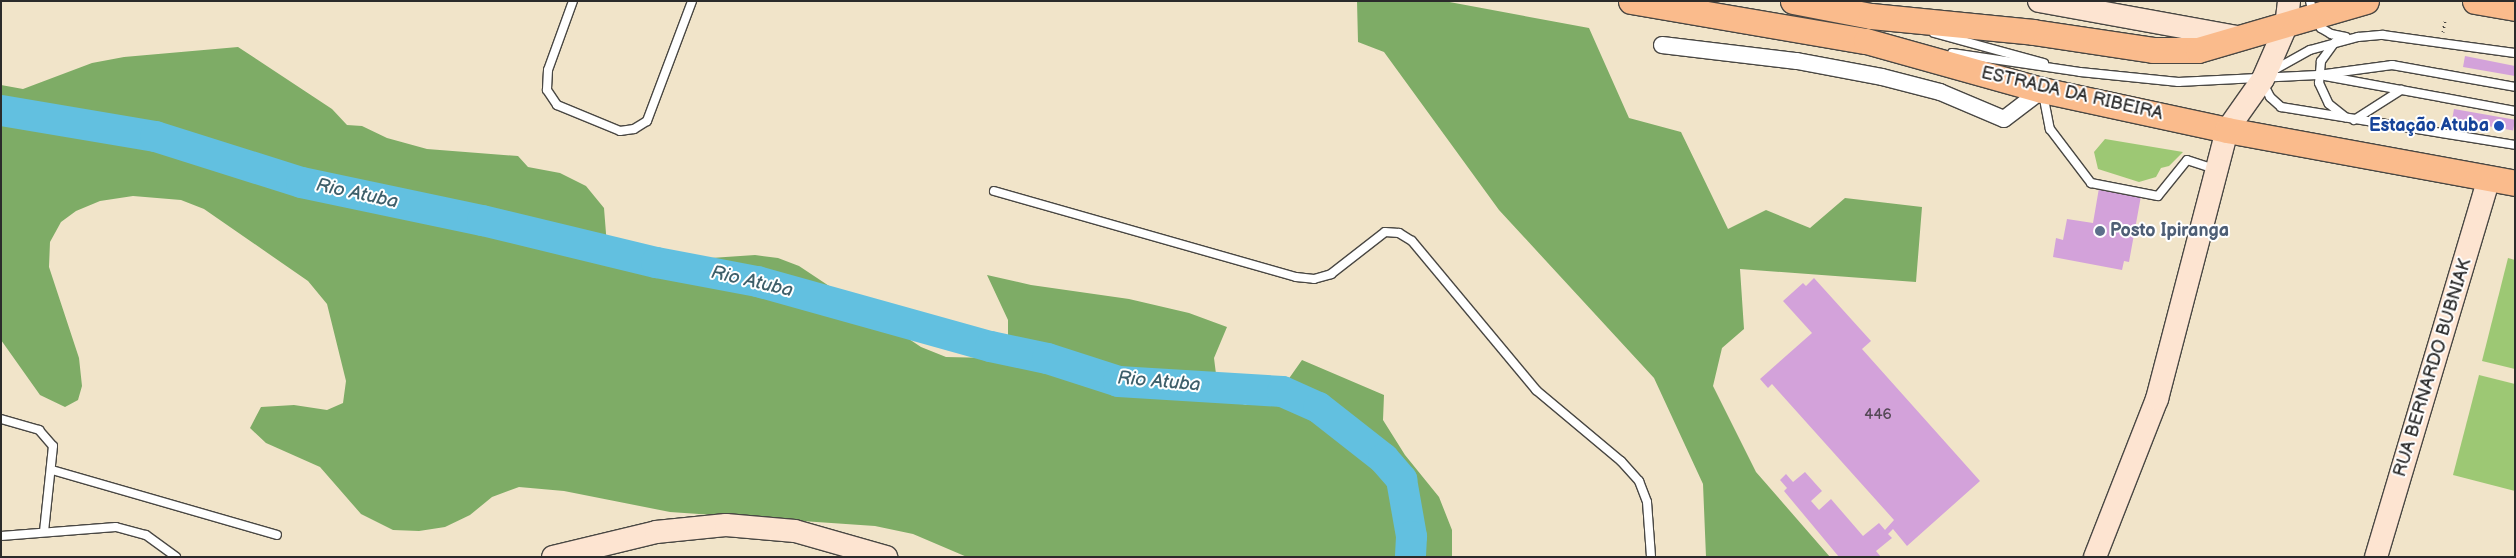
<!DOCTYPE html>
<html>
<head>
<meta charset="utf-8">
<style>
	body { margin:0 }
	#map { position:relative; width:2516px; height:558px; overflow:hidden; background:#f1e4c9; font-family:"Balsamiq Sans",sans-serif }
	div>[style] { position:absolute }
	.green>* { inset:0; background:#9dc874 }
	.forest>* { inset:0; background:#7eac66 }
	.river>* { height:31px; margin:-15.5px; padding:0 15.5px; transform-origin:15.5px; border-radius:15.5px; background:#62c0e0 }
	.building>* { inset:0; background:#d3a2da; transform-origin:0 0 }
	.path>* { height:3px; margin-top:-1.5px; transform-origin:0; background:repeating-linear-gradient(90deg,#494743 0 1px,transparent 0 5px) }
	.roads { filter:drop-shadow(1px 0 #494743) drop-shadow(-1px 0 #494743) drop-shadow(0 1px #494743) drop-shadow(0 -1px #494743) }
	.lane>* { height:8px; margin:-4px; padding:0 4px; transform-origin:4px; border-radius:4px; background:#fff }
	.street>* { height:16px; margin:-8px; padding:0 8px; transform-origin:8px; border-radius:8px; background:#fff }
	.secondary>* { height:22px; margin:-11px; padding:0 11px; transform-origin:11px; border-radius:11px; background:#fde4d1 }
	.primary>* { height:25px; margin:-12.5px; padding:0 12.5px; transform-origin:12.5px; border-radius:12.5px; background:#fabb8c }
	.dots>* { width:14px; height:14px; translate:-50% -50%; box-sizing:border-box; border:2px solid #fff; border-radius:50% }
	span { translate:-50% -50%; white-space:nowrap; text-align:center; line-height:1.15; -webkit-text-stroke:4px #fff; paint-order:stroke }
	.number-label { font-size:15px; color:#554957 }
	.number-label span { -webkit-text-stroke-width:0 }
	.street-label { font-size:18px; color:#2b2b2b }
	.transit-label { font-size:18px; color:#164399; font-weight:700 }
	.right { translate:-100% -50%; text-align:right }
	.service-label { font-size:18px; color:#4e5e75; font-weight:700 }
	.left { translate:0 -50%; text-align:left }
	.water-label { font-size:19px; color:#3e5f6a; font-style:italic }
	.frame { position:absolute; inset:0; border:2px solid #2b2b2b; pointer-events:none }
</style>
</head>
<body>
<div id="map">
	<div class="green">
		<i style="clip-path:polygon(2105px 139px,2183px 152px,2169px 166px,2161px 168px,2156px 177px,2139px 182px,2098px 169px,2094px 152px)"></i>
		<i style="clip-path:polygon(2508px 258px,2515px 260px,2515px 369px,2482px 361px)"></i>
		<i style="clip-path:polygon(2479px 375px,2515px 384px,2515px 491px,2453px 475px)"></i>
	</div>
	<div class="forest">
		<i style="clip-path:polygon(1357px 1px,1444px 1px,1589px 28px,1629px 118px,1681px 132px,1728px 229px,1766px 210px,1810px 228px,1845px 198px,1922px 207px,1916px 282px,1740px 269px,1744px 329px,1722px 348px,1713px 386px,1756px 472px,1830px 557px,1706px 557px,1703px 484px,1654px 378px,1499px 210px,1384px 52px,1358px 42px)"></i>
		<i style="clip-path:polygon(238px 47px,332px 109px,347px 125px,362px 126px,387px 138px,427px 149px,518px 156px,528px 167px,560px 173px,586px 186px,604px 208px,607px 246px,625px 267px,652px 274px,711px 258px,755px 255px,778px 258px,799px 266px,921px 347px,946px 357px,990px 358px,1008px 345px,1008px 320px,987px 275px,1031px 285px,1129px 299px,1189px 313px,1227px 327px,1214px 358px,1216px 374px,1233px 401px,1246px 405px,1278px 394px,1302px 360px,1384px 395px,1383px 420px,1405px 455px,1439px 497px,1452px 530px,1452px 557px,967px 557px,913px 534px,875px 526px,670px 512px,564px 491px,519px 487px,492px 497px,470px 515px,445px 527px,419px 531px,393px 530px,361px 514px,320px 467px,266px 443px,250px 428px,261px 407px,294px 405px,327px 410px,343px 403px,346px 381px,327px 304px,308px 281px,204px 209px,181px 200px,133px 196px,100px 201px,76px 211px,61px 222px,50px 242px,49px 267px,79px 358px,82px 386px,78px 400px,65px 407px,40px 395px,1px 340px,1px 85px,23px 89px,92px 63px,124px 57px)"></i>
	</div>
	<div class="river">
		<i style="left:1px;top:110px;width:156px;rotate:9.6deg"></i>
		<i style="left:155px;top:136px;width:153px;rotate:17.5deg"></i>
		<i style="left:301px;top:182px;width:185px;rotate:11.9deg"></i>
		<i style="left:482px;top:220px;width:179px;rotate:13.6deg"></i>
		<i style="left:656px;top:262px;width:103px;rotate:10.7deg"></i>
		<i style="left:757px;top:281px;width:242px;rotate:15.6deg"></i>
		<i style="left:990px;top:346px;width:58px;rotate:11.9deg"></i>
		<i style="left:1047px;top:358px;width:75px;rotate:17.9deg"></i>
		<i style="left:1118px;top:381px;width:164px;rotate:3.5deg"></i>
		<i style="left:1282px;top:391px;width:39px;rotate:24deg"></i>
		<i style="left:1318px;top:407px;width:83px;rotate:38.1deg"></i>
		<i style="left:1383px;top:458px;width:28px;rotate:49deg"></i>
		<i style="left:1401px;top:479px;width:58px;rotate:80deg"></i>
		<i style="left:1411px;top:536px;width:21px;rotate:93deg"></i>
	</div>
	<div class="building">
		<i style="clip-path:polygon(2465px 56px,2515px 66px,2515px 76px,2463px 67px)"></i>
		<i style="left:2454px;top:109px;width:62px;height:11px;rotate:10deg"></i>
		<i style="clip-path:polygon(2099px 188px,2141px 196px,2129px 262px,2124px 261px,2122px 270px,2053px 257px,2056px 238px,2063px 240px,2067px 219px,2093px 223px)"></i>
		<i style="clip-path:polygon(1814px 278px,1871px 341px,1862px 349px,1980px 481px,1907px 546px,1893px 529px,1888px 534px,1892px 538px,1876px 551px,1881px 557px,1839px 557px,1784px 491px,1787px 488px,1780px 480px,1786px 474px,1793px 482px,1805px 472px,1822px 491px,1811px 501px,1819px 510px,1831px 499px,1863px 536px,1879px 523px,1885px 530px,1894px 520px,1772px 384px,1768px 388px,1760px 379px,1812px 333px,1783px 301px,1803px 283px,1806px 286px)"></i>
	</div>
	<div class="path">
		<i style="left:2443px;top:32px;width:11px;rotate:-80deg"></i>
	</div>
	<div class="roads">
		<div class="lane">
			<i style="left:573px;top:1px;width:73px;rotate:109.9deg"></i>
			<i style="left:548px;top:70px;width:20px;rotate:93deg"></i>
			<i style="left:547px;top:90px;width:18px;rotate:56deg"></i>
			<i style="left:557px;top:105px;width:68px;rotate:22.4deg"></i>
			<i style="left:620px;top:131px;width:14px;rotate:-8deg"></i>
			<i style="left:634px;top:129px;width:15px;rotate:-32deg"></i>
			<i style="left:647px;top:121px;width:128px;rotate:-69.4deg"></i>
			<i style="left:2310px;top:1px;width:16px;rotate:76deg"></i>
			<i style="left:2314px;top:17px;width:13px;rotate:58deg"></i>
			<i style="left:2321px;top:28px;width:12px;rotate:31deg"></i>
			<i style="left:2331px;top:34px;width:15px;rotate:11deg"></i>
			<i style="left:1934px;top:33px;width:114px;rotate:15.3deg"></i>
			<i style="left:2335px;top:42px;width:24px;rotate:126deg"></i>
			<i style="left:2321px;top:61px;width:22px;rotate:95deg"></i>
			<i style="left:2319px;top:83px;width:23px;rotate:65deg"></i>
			<i style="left:2329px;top:104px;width:21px;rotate:39deg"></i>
			<i style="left:1952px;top:53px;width:129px;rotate:8.4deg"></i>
			<i style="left:2080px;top:72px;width:99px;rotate:5.8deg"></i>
			<i style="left:2178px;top:82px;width:140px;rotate:-2.9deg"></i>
			<i style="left:2318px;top:75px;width:75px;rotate:-7.7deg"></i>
			<i style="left:2392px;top:65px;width:125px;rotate:10.1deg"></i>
			<i style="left:2274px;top:70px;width:41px;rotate:-29.1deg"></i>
			<i style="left:2310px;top:50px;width:50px;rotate:-15.2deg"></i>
			<i style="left:2358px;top:37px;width:25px;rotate:-5deg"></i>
			<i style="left:2383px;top:35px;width:133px;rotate:7.8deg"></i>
			<i style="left:2325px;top:76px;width:193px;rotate:10.4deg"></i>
			<i style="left:2263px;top:83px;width:16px;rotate:63deg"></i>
			<i style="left:2270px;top:97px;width:15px;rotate:42deg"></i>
			<i style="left:2281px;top:107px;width:237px;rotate:9.2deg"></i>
			<i style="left:2043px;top:94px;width:36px;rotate:79deg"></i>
			<i style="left:2050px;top:129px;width:68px;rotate:52.8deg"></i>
			<i style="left:2091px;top:183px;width:68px;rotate:11deg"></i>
			<i style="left:2158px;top:196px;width:46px;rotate:-51.1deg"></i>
			<i style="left:2187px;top:160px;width:29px;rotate:18deg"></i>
			<i style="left:2354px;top:120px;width:56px;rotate:-32.6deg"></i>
			<i style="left:994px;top:191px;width:314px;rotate:15.9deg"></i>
			<i style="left:1296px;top:277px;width:18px;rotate:6deg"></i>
			<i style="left:1314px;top:279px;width:18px;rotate:-16deg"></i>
			<i style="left:1331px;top:274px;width:68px;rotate:-37.9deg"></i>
			<i style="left:1385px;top:232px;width:14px;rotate:4deg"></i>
			<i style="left:1399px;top:233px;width:15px;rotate:32deg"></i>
			<i style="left:1412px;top:241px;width:194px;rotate:50.2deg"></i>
			<i style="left:1536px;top:390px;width:111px;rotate:39.9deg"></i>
			<i style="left:1621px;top:461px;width:27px;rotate:48deg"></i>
			<i style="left:1639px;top:481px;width:22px;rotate:69deg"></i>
			<i style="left:1647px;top:502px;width:55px;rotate:85.8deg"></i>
			<i style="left:1px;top:419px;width:40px;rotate:16deg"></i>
			<i style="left:39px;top:430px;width:21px;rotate:49deg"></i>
			<i style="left:53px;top:446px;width:86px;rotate:96deg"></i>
			<i style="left:52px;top:470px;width:234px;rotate:16.1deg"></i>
			<i style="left:1px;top:536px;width:115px;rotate:-4.5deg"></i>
			<i style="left:116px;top:527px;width:31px;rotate:15deg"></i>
			<i style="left:146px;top:535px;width:37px;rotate:36deg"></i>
		</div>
		<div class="street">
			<i style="left:1662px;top:45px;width:136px;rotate:6.8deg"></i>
			<i style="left:1797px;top:61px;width:86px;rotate:10.7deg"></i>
			<i style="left:1882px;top:77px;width:60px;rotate:14.5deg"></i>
			<i style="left:1940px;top:92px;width:69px;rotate:22.9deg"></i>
			<i style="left:2004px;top:119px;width:48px;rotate:-37.3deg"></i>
		</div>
		<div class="secondary">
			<i style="left:2039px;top:1px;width:207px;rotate:10.3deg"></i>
			<i style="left:553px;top:557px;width:106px;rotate:-13.6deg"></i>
			<i style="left:656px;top:532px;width:70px;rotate:-5.7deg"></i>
			<i style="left:726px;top:525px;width:69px;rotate:5deg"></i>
			<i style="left:795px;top:531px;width:95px;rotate:15.9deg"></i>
			<i style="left:2095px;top:557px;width:170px;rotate:-68.6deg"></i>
			<i style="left:2157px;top:399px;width:278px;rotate:-75.4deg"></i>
			<i style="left:2227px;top:130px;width:62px;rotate:-54.8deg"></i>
			<i style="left:2263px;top:79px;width:58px;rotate:-66.5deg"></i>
			<i style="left:2286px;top:26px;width:25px;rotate:-83deg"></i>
			<i style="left:2376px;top:557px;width:395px;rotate:-73.4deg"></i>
		</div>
		<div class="primary">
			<i style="left:1631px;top:1px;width:238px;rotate:9.7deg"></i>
			<i style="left:1866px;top:41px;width:183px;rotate:15.6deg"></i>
			<i style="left:2042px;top:90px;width:189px;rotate:12.2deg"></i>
			<i style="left:2227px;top:130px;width:293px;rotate:10.4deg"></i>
			<i style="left:1793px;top:1px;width:79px;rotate:10.9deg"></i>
			<i style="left:1871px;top:16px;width:163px;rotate:5.6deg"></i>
			<i style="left:2033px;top:32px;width:121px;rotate:8.5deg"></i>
			<i style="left:2153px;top:50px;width:45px"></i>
			<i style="left:2198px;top:50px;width:175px;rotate:-16.3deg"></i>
			<i style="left:2475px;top:1px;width:41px;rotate:9.9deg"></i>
		</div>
	</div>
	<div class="dots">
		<i style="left:2499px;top:126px;background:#1a4fb4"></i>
		<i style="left:2100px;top:231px;background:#5c6f8a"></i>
	</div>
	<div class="number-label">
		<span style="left:1878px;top:415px">446</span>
	</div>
	<div class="street-label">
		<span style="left:2072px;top:94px;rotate:13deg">ESTRADA DA RIBEIRA</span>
		<span style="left:2433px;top:368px;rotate:-73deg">RUA BERNARDO BUBNIAK</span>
	</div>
	<div class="transit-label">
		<span class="right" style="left:2489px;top:126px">Estação Atuba</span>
	</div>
	<div class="service-label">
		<span class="left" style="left:2110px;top:231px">Posto Ipiranga</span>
	</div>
	<div class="water-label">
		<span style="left:357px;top:194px;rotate:12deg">Rio Atuba</span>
		<span style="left:752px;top:282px;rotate:13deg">Rio Atuba</span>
		<span style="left:1159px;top:382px;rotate:5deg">Rio Atuba</span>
	</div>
	<div class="frame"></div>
</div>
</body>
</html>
